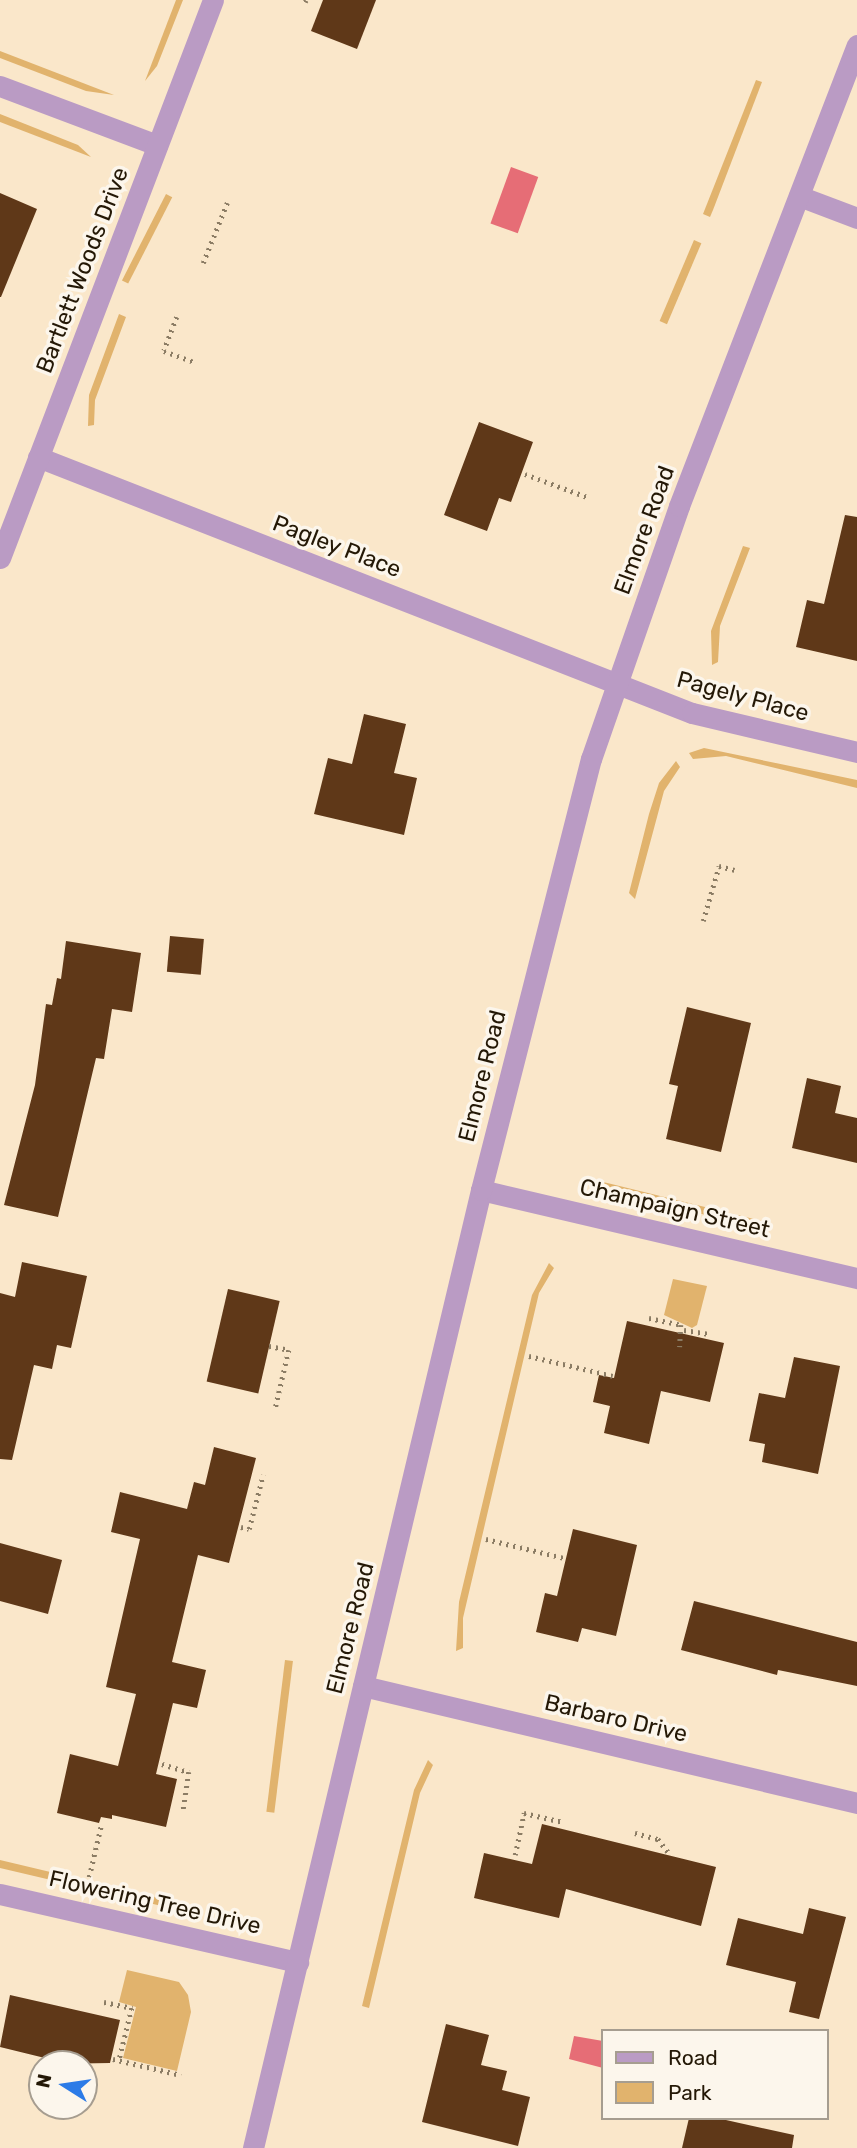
<!DOCTYPE html>
<html>
<head>
<meta charset="utf-8">
<style>
	body { margin:0 }
	#map { position:relative; width:857px; height:2148px; overflow:hidden; background:#fae7ca; font-family:Rubik,sans-serif }
	div>[style] { position:absolute }
	.green>* { inset:0; background:#e1b36d; transform-origin:0 0 }
	.water>* { inset:0; background:#e66d76; transform-origin:0 0 }
	.building>* { inset:0; background:#5f3818; transform-origin:0 0 }
	.path>* { height:4.5px; margin-top:-2.25px; transform-origin:0; background:repeating-linear-gradient(90deg,#8b7c64 0 2px,transparent 0 7px) }
	.minor>* { height:21px; margin:-10.5px; padding:0 10.5px; transform-origin:10.5px; border-radius:10.5px; background:#ba9bc4 }
	.tertiary>* { height:21px; margin:-10.5px; padding:0 10.5px; transform-origin:10.5px; border-radius:10.5px; background:#ba9bc4 }
	span { translate:-50% -50%; white-space:nowrap; text-align:center; line-height:1.15; -webkit-text-stroke:7px #fcf6ec; paint-order:stroke }
	.street-label { font-size:23px; color:#241806 }
	.legend { position:absolute; left:601px; top:2029px; width:228px; height:91px; box-sizing:border-box; background:#fcf6ec; border:2px solid #a69d90; margin:0; padding:9px 12px; list-style:none; font-size:21px; color:#241806 }
	.legend li { display:flex; align-items:center; gap:14px; height:35px }
	.legend b { width:35px; border:2px solid #a69d90 }
	.north { position:absolute; left:28px; top:2050px; width:70px; height:70px; box-sizing:border-box; background:#fcf6ec; border:2px solid #a69d90; border-radius:50%; rotate:282deg; font-size:19px; font-weight:700; line-height:28px; text-align:center; color:#241806 }
	.north::after { content:''; display:block; margin:auto; width:24px; height:32px; background:#2c7be7; clip-path:polygon(50% 0,100% 100%,50% 72%,0 100%) }
</style>
</head>
<body>
<div id="map">
	<div class="green">
		<i style="clip-path:polygon(176px 0,183px 0,157px 66px,145px 81px)"></i>
		<i style="clip-path:polygon(0 51px,114px 95px,86px 91px,0 58px)"></i>
		<i style="clip-path:polygon(756px 80px,762px 82px,713px 210px,710px 217px,703px 214px)"></i>
		<i style="clip-path:polygon(0 114px,78px 145px,91px 157px,0 122px)"></i>
		<i style="left:166px;top:194px;width:7px;height:97px;rotate:27deg"></i>
		<i style="left:694px;top:240px;width:8px;height:88px;rotate:23deg"></i>
		<i style="clip-path:polygon(119px 314px,126px 317px,95px 400px,94px 425px,88px 426px,89px 395px)"></i>
		<i style="clip-path:polygon(743px 546px,750px 548px,720px 626px,718px 662px,712px 665px,711px 631px)"></i>
		<i style="clip-path:polygon(704px 748px,857px 780px,857px 788px,726px 756px,693px 759px,689px 753px)"></i>
		<i style="clip-path:polygon(676px 761px,680px 767px,664px 791px,635px 899px,629px 893px,649px 814px,659px 783px)"></i>
		<i style="clip-path:polygon(591px 1179px,770px 1223px,768px 1230px,619px 1194px)"></i>
		<i style="clip-path:polygon(549px 1263px,554px 1268px,539px 1293px,463px 1618px,463px 1648px,456px 1651px,459px 1602px,532px 1295px)"></i>
		<i style="clip-path:polygon(673px 1279px,707px 1286px,697px 1325px,692px 1328px,664px 1315px)"></i>
		<i style="left:285px;top:1660px;width:8px;height:153px;rotate:7deg"></i>
		<i style="clip-path:polygon(428px 1760px,433px 1765px,420px 1793px,369px 2008px,362px 2006px,414px 1790px)"></i>
		<i style="clip-path:polygon(0 1860px,193px 1906px,166px 1907px,0 1868px)"></i>
		<i style="clip-path:polygon(127px 1970px,179px 1982px,188px 1995px,191px 2012px,177px 2071px,123px 2058px,136px 2007px,119px 2002px)"></i>
	</div>
	<div class="water">
		<i style="left:511px;top:167px;width:29px;height:60px;rotate:20deg"></i>
		<i style="clip-path:polygon(574px 2036px,603px 2041px,603px 2068px,569px 2059px)"></i>
	</div>
	<div class="building">
		<i style="clip-path:polygon(323px 0,376px 0,357px 49px,311px 31px)"></i>
		<i style="clip-path:polygon(0 193px,37px 209px,1px 297px,0 297px)"></i>
		<i style="clip-path:polygon(479px 422px,533px 442px,511px 502px,499px 498px,487px 531px,444px 515px)"></i>
		<i style="clip-path:polygon(845px 515px,857px 517px,857px 661px,796px 647px,807px 600px,824px 604px)"></i>
		<i style="clip-path:polygon(364px 714px,406px 724px,394px 773px,417px 778px,404px 835px,314px 814px,328px 758px,352px 764px)"></i>
		<i style="left:170px;top:936px;width:34px;height:36px;rotate:5deg"></i>
		<i style="clip-path:polygon(66px 941px,141px 953px,132px 1012px,112px 1009px,104px 1059px,96px 1058px,58px 1217px,4px 1205px,35px 1085px,46px 1004px,52px 1005px,57px 978px,61px 979px)"></i>
		<i style="clip-path:polygon(687px 1007px,751px 1023px,721px 1152px,666px 1139px,678px 1086px,669px 1084px)"></i>
		<i style="clip-path:polygon(807px 1078px,841px 1086px,835px 1113px,857px 1118px,857px 1163px,792px 1148px)"></i>
		<i style="clip-path:polygon(22px 1262px,87px 1276px,71px 1348px,57px 1345px,52px 1369px,34px 1365px,12px 1460px,0 1459px,0 1293px,15px 1297px)"></i>
		<i style="left:228px;top:1289px;width:53px;height:95px;rotate:13deg"></i>
		<i style="clip-path:polygon(627px 1321px,724px 1343px,710px 1402px,661px 1391px,649px 1444px,604px 1433px,610px 1406px,593px 1402px,599px 1375px,614px 1378px)"></i>
		<i style="clip-path:polygon(794px 1357px,840px 1366px,818px 1474px,762px 1462px,765px 1444px,749px 1441px,759px 1393px,785px 1398px)"></i>
		<i style="clip-path:polygon(214px 1447px,256px 1458px,229px 1563px,198px 1555px,172px 1662px,206px 1670px,197px 1708px,173px 1703px,156px 1774px,177px 1779px,166px 1827px,112px 1815px,112px 1819px,101px 1817px,99px 1823px,57px 1813px,70px 1754px,118px 1766px,136px 1694px,106px 1687px,140px 1539px,111px 1532px,120px 1492px,187px 1509px,194px 1482px,205px 1485px)"></i>
		<i style="clip-path:polygon(573px 1529px,637px 1545px,616px 1636px,582px 1628px,578px 1642px,536px 1632px,545px 1593px,557px 1596px)"></i>
		<i style="clip-path:polygon(0 1543px,62px 1560px,48px 1614px,0 1601px)"></i>
		<i style="clip-path:polygon(694px 1601px,857px 1642px,857px 1686px,778px 1670px,777px 1675px,681px 1650px)"></i>
		<i style="clip-path:polygon(542px 1824px,716px 1867px,701px 1926px,566px 1889px,559px 1918px,474px 1898px,484px 1853px,532px 1864px)"></i>
		<i style="clip-path:polygon(809px 1908px,846px 1917px,819px 2019px,789px 2012px,796px 1982px,726px 1965px,738px 1918px,803px 1934px)"></i>
		<i style="clip-path:polygon(10px 1995px,120px 2020px,110px 2063px,52px 2064px,53px 2060px,0 2047px)"></i>
		<i style="clip-path:polygon(446px 2024px,489px 2035px,481px 2065px,507px 2071px,502px 2090px,530px 2097px,518px 2146px,422px 2122px)"></i>
		<i style="clip-path:polygon(689px 2118px,717px 2118px,794px 2135px,792px 2148px,682px 2148px)"></i>
	</div>
	<div class="path">
		<i style="left:305px;top:2px;width:2px;rotate:-63deg"></i>
		<i style="left:203px;top:263px;width:65px;rotate:-68.2deg"></i>
		<i style="left:177px;top:317px;width:36px;rotate:111deg"></i>
		<i style="left:164px;top:351px;width:33px;rotate:20deg"></i>
		<i style="left:525px;top:474px;width:69px;rotate:20.3deg"></i>
		<i style="left:703px;top:921px;width:57px;rotate:-73.8deg"></i>
		<i style="left:719px;top:866px;width:16px;rotate:14deg"></i>
		<i style="left:649px;top:1318px;width:33px;rotate:12deg"></i>
		<i style="left:681px;top:1325px;width:22px;rotate:93deg"></i>
		<i style="left:684px;top:1330px;width:24px;rotate:9deg"></i>
		<i style="left:269px;top:1346px;width:20px;rotate:11deg"></i>
		<i style="left:289px;top:1350px;width:62px;rotate:103.1deg"></i>
		<i style="left:529px;top:1356px;width:86px;rotate:13.4deg"></i>
		<i style="left:241px;top:1527px;width:8px;rotate:14deg"></i>
		<i style="left:249px;top:1529px;width:56px;rotate:-75.5deg"></i>
		<i style="left:486px;top:1539px;width:80px;rotate:13.7deg"></i>
		<i style="left:162px;top:1764px;width:28px;rotate:17deg"></i>
		<i style="left:189px;top:1772px;width:40px;rotate:98.5deg"></i>
		<i style="left:635px;top:1833px;width:24px;rotate:15deg"></i>
		<i style="left:658px;top:1839px;width:18px;rotate:52deg"></i>
		<i style="left:515px;top:1855px;width:43px;rotate:-77.9deg"></i>
		<i style="left:524px;top:1813px;width:40px;rotate:13deg"></i>
		<i style="left:89px;top:1877px;width:52px;rotate:-76.8deg"></i>
		<i style="left:104px;top:2002px;width:29px;rotate:12deg"></i>
		<i style="left:132px;top:2008px;width:55px;rotate:103.8deg"></i>
		<i style="left:113px;top:2059px;width:70px;rotate:13.2deg"></i>
	</div>
	<div class="minor">
		<i style="left:0;top:86px;width:168px;rotate:20.6deg"></i>
		<i style="left:799px;top:196px;width:62px;rotate:20.8deg"></i>
		<i style="left:38px;top:457px;width:702px;rotate:21.38deg"></i>
		<i style="left:692px;top:713px;width:170px;rotate:13.3deg"></i>
		<i style="left:0;top:558px;width:597px;rotate:-69.11deg"></i>
		<i style="left:481px;top:1190px;width:386px;rotate:13.2deg"></i>
		<i style="left:363px;top:1686px;width:508px;rotate:13.32deg"></i>
		<i style="left:0;top:1894px;width:306px;rotate:12.9deg"></i>
	</div>
	<div class="tertiary">
		<i style="left:253px;top:2148px;width:985px;rotate:-76.61deg"></i>
		<i style="left:481px;top:1190px;width:445px;rotate:-75.7deg"></i>
		<i style="left:591px;top:759px;width:268px;rotate:-70.8deg"></i>
		<i style="left:679px;top:506px;width:494px;rotate:-68.9deg"></i>
	</div>
	<div class="street-label">
		<span style="left:82px;top:270px;rotate:-69deg">Bartlett Woods Drive</span>
		<span style="left:644px;top:530px;rotate:-70deg">Elmore Road</span>
		<span style="left:337px;top:546px;rotate:21deg">Pagley Place</span>
		<span style="left:743px;top:696px;rotate:15deg">Pagely Place</span>
		<span style="left:482px;top:1076px;rotate:-76deg">Elmore Road</span>
		<span style="left:675px;top:1208px;rotate:13deg">Champaign Street</span>
		<span style="left:350px;top:1628px;rotate:-76deg">Elmore Road</span>
		<span style="left:616px;top:1718px;rotate:13deg">Barbaro Drive</span>
		<span style="left:155px;top:1902px;rotate:13deg">Flowering Tree Drive</span>
	</div>
	<ul class="legend">
	<li><b style="height:9px;background:#ba9bc4"></b>Road</li>
	<li><b style="height:19px;background:#e1b36d"></b>Park</li>
	</ul>
	<div class="north">N</div>
</div>
</body>
</html>
